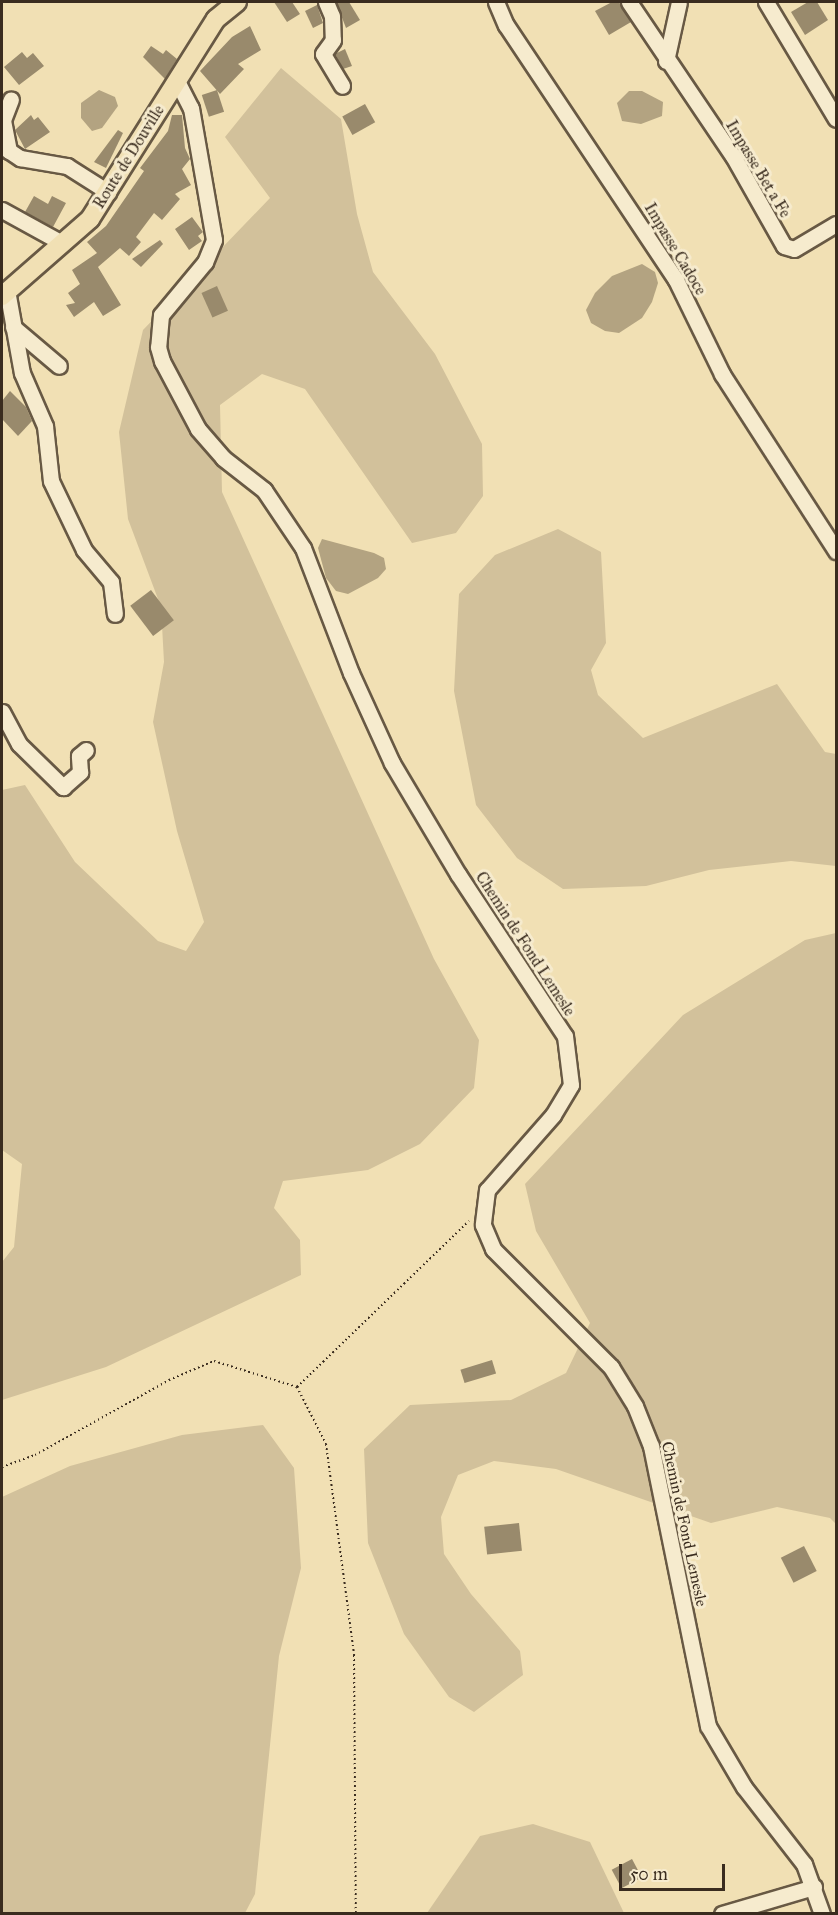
<!DOCTYPE html>
<html>
<head>
<meta charset="utf-8">
<style>
	body { margin:0 }
	#map { position:relative; width:838px; height:1915px; overflow:hidden; background:#f1e0b4; font-family:"IM FELL Great Primer",serif }
	div>[style] { position:absolute }
	.green>* { inset:0; background:#d2c19b }
	.water>* { inset:0; background:#b3a381 }
	.building>* { inset:0; background:#998a6c; transform-origin:0 0 }
	.path>* { height:2px; margin-top:-1px; transform-origin:0; background:repeating-linear-gradient(90deg,#3a2c1f 0 1.5px,transparent 0 4.5px) }
	.roads { filter:drop-shadow(2px 0 #685944) drop-shadow(-2px 0 #685944) drop-shadow(0 2px #685944) drop-shadow(0 -2px #685944) }
	.minor>* { height:15px; margin:-7.5px; padding:0 7.5px; transform-origin:7.5px; border-radius:7.5px; background:#f6ebce }
	.major>* { height:18px; margin:-9px; padding:0 9px; transform-origin:9px; border-radius:9px; background:#f1e0b4 }
	span { translate:-50% -50%; white-space:nowrap; text-align:center; line-height:1.15; -webkit-text-stroke:6px #f6ebce; paint-order:stroke }
	.street-label { font-size:16px; color:#3a2c1f }
	.frame { position:absolute; inset:0; border:3px solid #3a2c1f; pointer-events:none }
	.scale { position:absolute; left:619px; top:1864px; width:106px; height:27px; box-sizing:border-box; border:3px solid #3a2c1f; border-top:0; padding-left:8px; font-size:18px; line-height:21px; white-space:nowrap; color:#3a2c1f; -webkit-text-stroke:4px #f6ebce; paint-order:stroke }
</style>
</head>
<body>
<div id="map">
	<div class="green">
		<i style="clip-path:polygon(281px 68px,341px 119px,357px 214px,373px 272px,435px 354px,482px 444px,483px 496px,456px 533px,412px 543px,305px 389px,262px 374px,220px 405px,222px 492px,434px 959px,479px 1040px,474px 1088px,420px 1144px,368px 1170px,283px 1181px,274px 1208px,300px 1240px,301px 1275px,106px 1367px,2px 1400px,2px 1262px,14px 1247px,22px 1164px,2px 1150px,2px 790px,25px 785px,75px 862px,158px 941px,186px 951px,204px 922px,177px 831px,153px 722px,164px 662px,161px 607px,128px 519px,119px 432px,143px 330px,270px 198px,225px 137px)"></i>
		<i style="clip-path:polygon(558px 529px,601px 552px,606px 643px,591px 670px,598px 695px,643px 738px,777px 684px,825px 752px,836px 754px,836px 866px,791px 861px,709px 870px,646px 886px,563px 889px,517px 858px,476px 805px,454px 691px,459px 594px,495px 555px)"></i>
		<i style="clip-path:polygon(836px 933px,836px 1524px,830px 1518px,777px 1507px,711px 1523px,556px 1469px,494px 1461px,458px 1475px,441px 1517px,444px 1554px,471px 1594px,520px 1651px,523px 1675px,474px 1712px,449px 1697px,404px 1634px,368px 1543px,364px 1449px,410px 1405px,511px 1400px,566px 1373px,590px 1323px,536px 1231px,525px 1184px,683px 1015px,805px 940px)"></i>
		<i style="clip-path:polygon(263px 1425px,294px 1468px,301px 1568px,279px 1656px,255px 1894px,245px 1913px,2px 1913px,2px 1497px,70px 1466px,182px 1435px)"></i>
		<i style="clip-path:polygon(533px 1824px,590px 1842px,624px 1913px,427px 1913px,480px 1836px)"></i>
	</div>
	<div class="water">
		<i style="clip-path:polygon(99px 90px,115px 97px,118px 106px,102px 128px,92px 131px,81px 118px,81px 103px)"></i>
		<i style="clip-path:polygon(629px 91px,642px 91px,663px 102px,662px 116px,641px 124px,622px 121px,617px 103px)"></i>
		<i style="clip-path:polygon(642px 264px,655px 272px,658px 283px,652px 302px,642px 318px,619px 333px,605px 331px,591px 323px,586px 310px,595px 293px,612px 276px)"></i>
		<i style="clip-path:polygon(322px 539px,374px 553px,384px 558px,386px 569px,378px 578px,348px 594px,336px 591px,326px 578px,318px 548px)"></i>
	</div>
	<div class="building">
		<i style="clip-path:polygon(274px 2px,292px 2px,300px 14px,287px 22px)"></i>
		<i style="clip-path:polygon(336px 2px,349px 2px,360px 20px,346px 28px)"></i>
		<i style="clip-path:polygon(612px 2px,619px 2px,631px 22px,609px 35px,595px 11px)"></i>
		<i style="clip-path:polygon(808px 2px,817px 2px,828px 20px,805px 35px,791px 12px)"></i>
		<i style="clip-path:polygon(317px 5px,323px 23px,313px 28px,305px 11px)"></i>
		<i style="clip-path:polygon(250px 26px,261px 50px,238px 64px,244px 69px,220px 94px,200px 71px,232px 37px)"></i>
		<i style="clip-path:polygon(151px 46px,163px 54px,166px 50px,177px 59px,165px 79px,143px 57px)"></i>
		<i style="clip-path:polygon(345px 49px,352px 66px,343px 69px,335px 54px)"></i>
		<i style="clip-path:polygon(22px 52px,27px 58px,33px 53px,44px 66px,19px 85px,4px 67px)"></i>
		<i style="left:217px;top:90px;width:23px;height:16px;rotate:72deg"></i>
		<i style="left:365px;top:104px;width:21px;height:26px;rotate:61deg"></i>
		<i style="clip-path:polygon(31px 115px,34px 120px,38px 117px,50px 132px,25px 149px,15px 130px)"></i>
		<i style="clip-path:polygon(172px 115px,182px 115px,185px 148px,190px 159px,182px 169px,191px 185px,175px 194px,180px 199px,162px 220px,154px 213px,136px 237px,141px 242px,129px 256px,120px 248px,98px 267px,121px 305px,103px 316px,94px 302px,74px 317px,66px 305px,75px 303px,68px 293px,80px 284px,72px 270px,97px 253px,87px 242px,106px 226px,144px 171px,140px 168px,168px 131px)"></i>
		<i style="clip-path:polygon(118px 130px,123px 133px,106px 168px,94px 162px)"></i>
		<i style="clip-path:polygon(34px 196px,48px 204px,52px 196px,66px 203px,53px 227px,25px 212px)"></i>
		<i style="clip-path:polygon(192px 217px,203px 232px,198px 236px,202px 241px,189px 250px,175px 229px)"></i>
		<i style="clip-path:polygon(160px 240px,163px 244px,141px 267px,132px 259px)"></i>
		<i style="left:217px;top:286px;width:27px;height:17px;rotate:66deg"></i>
		<i style="clip-path:polygon(10px 391px,26px 407px,32px 421px,18px 436px,2px 419px,2px 401px)"></i>
		<i style="left:151px;top:590px;width:38px;height:26px;rotate:53deg"></i>
		<i style="left:492px;top:1360px;width:14px;height:33px;rotate:73deg"></i>
		<i style="left:519px;top:1523px;width:28px;height:35px;rotate:84deg"></i>
		<i style="left:804px;top:1546px;width:28px;height:26px;rotate:63deg"></i>
		<i style="left:632px;top:1859px;width:21px;height:23px;rotate:62deg"></i>
	</div>
	<div class="path">
		<i style="left:297px;top:1387px;width:64px;rotate:63deg"></i>
		<i style="left:326px;top:1444px;width:213px;rotate:82.4deg"></i>
		<i style="left:354px;top:1655px;width:259px;rotate:89.6deg"></i>
		<i style="left:2px;top:1467px;width:35px;rotate:-20deg"></i>
		<i style="left:35px;top:1455px;width:154px;rotate:-29.2deg"></i>
		<i style="left:169px;top:1380px;width:49px;rotate:-22.9deg"></i>
		<i style="left:214px;top:1361px;width:87px;rotate:17.4deg"></i>
		<i style="left:297px;top:1387px;width:239px;rotate:-44deg"></i>
	</div>
	<div class="roads">
		<div class="minor">
			<i style="left:326px;top:2px;width:15px;rotate:67deg"></i>
			<i style="left:332px;top:16px;width:24px;rotate:88deg"></i>
			<i style="left:333px;top:40px;width:17px;rotate:126deg"></i>
			<i style="left:323px;top:54px;width:37px;rotate:59deg"></i>
			<i style="left:496px;top:2px;width:25px;rotate:67deg"></i>
			<i style="left:506px;top:25px;width:306px;rotate:56.3deg"></i>
			<i style="left:676px;top:280px;width:105px;rotate:63.9deg"></i>
			<i style="left:722px;top:374px;width:211px;rotate:57.2deg"></i>
			<i style="left:629px;top:2px;width:186px;rotate:56deg"></i>
			<i style="left:733px;top:156px;width:103px;rotate:60.5deg"></i>
			<i style="left:784px;top:246px;width:10px;rotate:17deg"></i>
			<i style="left:794px;top:249px;width:49px;rotate:-30.8deg"></i>
			<i style="left:766px;top:2px;width:136px;rotate:59.1deg"></i>
			<i style="left:666px;top:61px;width:60px;rotate:-77.6deg"></i>
			<i style="left:177px;top:81px;width:30px;rotate:63deg"></i>
			<i style="left:191px;top:108px;width:134px;rotate:80.1deg"></i>
			<i style="left:214px;top:240px;width:24px;rotate:112deg"></i>
			<i style="left:205px;top:262px;width:69px;rotate:129.7deg"></i>
			<i style="left:161px;top:315px;width:32px;rotate:95deg"></i>
			<i style="left:158px;top:347px;width:15px;rotate:74deg"></i>
			<i style="left:162px;top:361px;width:77px;rotate:62.1deg"></i>
			<i style="left:198px;top:429px;width:38px;rotate:49deg"></i>
			<i style="left:223px;top:458px;width:52px;rotate:38deg"></i>
			<i style="left:264px;top:490px;width:70px;rotate:56.1deg"></i>
			<i style="left:303px;top:548px;width:134px;rotate:69deg"></i>
			<i style="left:351px;top:673px;width:99px;rotate:65.5deg"></i>
			<i style="left:392px;top:763px;width:129px;rotate:59.3deg"></i>
			<i style="left:458px;top:874px;width:194px;rotate:56.6deg"></i>
			<i style="left:565px;top:1036px;width:49px;rotate:83deg"></i>
			<i style="left:571px;top:1085px;width:35px;rotate:121deg"></i>
			<i style="left:553px;top:1115px;width:100px;rotate:131.3deg"></i>
			<i style="left:487px;top:1190px;width:35px;rotate:97deg"></i>
			<i style="left:483px;top:1225px;width:26px;rotate:67deg"></i>
			<i style="left:493px;top:1249px;width:167px;rotate:45deg"></i>
			<i style="left:611px;top:1367px;width:46px;rotate:58.4deg"></i>
			<i style="left:635px;top:1406px;width:43px;rotate:68.2deg"></i>
			<i style="left:651px;top:1446px;width:286px;rotate:78.5deg"></i>
			<i style="left:708px;top:1726px;width:71px;rotate:59.5deg"></i>
			<i style="left:744px;top:1787px;width:98px;rotate:52.1deg"></i>
			<i style="left:804px;top:1864px;width:53px;rotate:70.2deg"></i>
			<i style="left:2px;top:146px;width:22px;rotate:34deg"></i>
			<i style="left:20px;top:158px;width:48px;rotate:9.7deg"></i>
			<i style="left:67px;top:166px;width:49px;rotate:32.4deg"></i>
			<i style="left:9px;top:151px;width:32px;rotate:-101deg"></i>
			<i style="left:3px;top:120px;width:22px;rotate:-69deg"></i>
			<i style="left:2px;top:210px;width:68px;rotate:28.8deg"></i>
			<i style="left:7px;top:290px;width:84px;rotate:79.8deg"></i>
			<i style="left:22px;top:373px;width:58px;rotate:66.5deg"></i>
			<i style="left:45px;top:426px;width:55px;rotate:83.8deg"></i>
			<i style="left:51px;top:481px;width:76px;rotate:64.4deg"></i>
			<i style="left:84px;top:550px;width:42px;rotate:49.8deg"></i>
			<i style="left:111px;top:582px;width:32px;rotate:83deg"></i>
			<i style="left:13px;top:327px;width:60px;rotate:40.3deg"></i>
			<i style="left:2px;top:712px;width:36px;rotate:62deg"></i>
			<i style="left:19px;top:744px;width:62px;rotate:44.3deg"></i>
			<i style="left:63px;top:787px;width:23px;rotate:-41deg"></i>
			<i style="left:80px;top:772px;width:16px;rotate:-94deg"></i>
			<i style="left:79px;top:756px;width:9px;rotate:-41deg"></i>
			<i style="left:722px;top:1914px;width:96px;rotate:-16.4deg"></i>
		</div>
		<div class="major">
			<i style="left:2px;top:296px;width:117px;rotate:-41.2deg"></i>
			<i style="left:90px;top:219px;width:236px;rotate:-57.8deg"></i>
			<i style="left:216px;top:19px;width:27px;rotate:-39deg"></i>
		</div>
	</div>
	<div class="street-label">
		<span style="left:129px;top:157px;rotate:-58deg">Route de Douville</span>
		<span style="left:758px;top:169px;rotate:59deg">Impasse Bet a Fe</span>
		<span style="left:675px;top:249px;rotate:59deg">Impasse Cadoce</span>
		<span style="left:525px;top:944px;rotate:57deg">Chemin de Fond Lemesle</span>
		<span style="left:684px;top:1524px;rotate:78deg">Chemin de Fond Lemesle</span>
	</div>
	<div class="frame"></div>
	<div class="scale">50 m</div>
</div>
</body>
</html>
